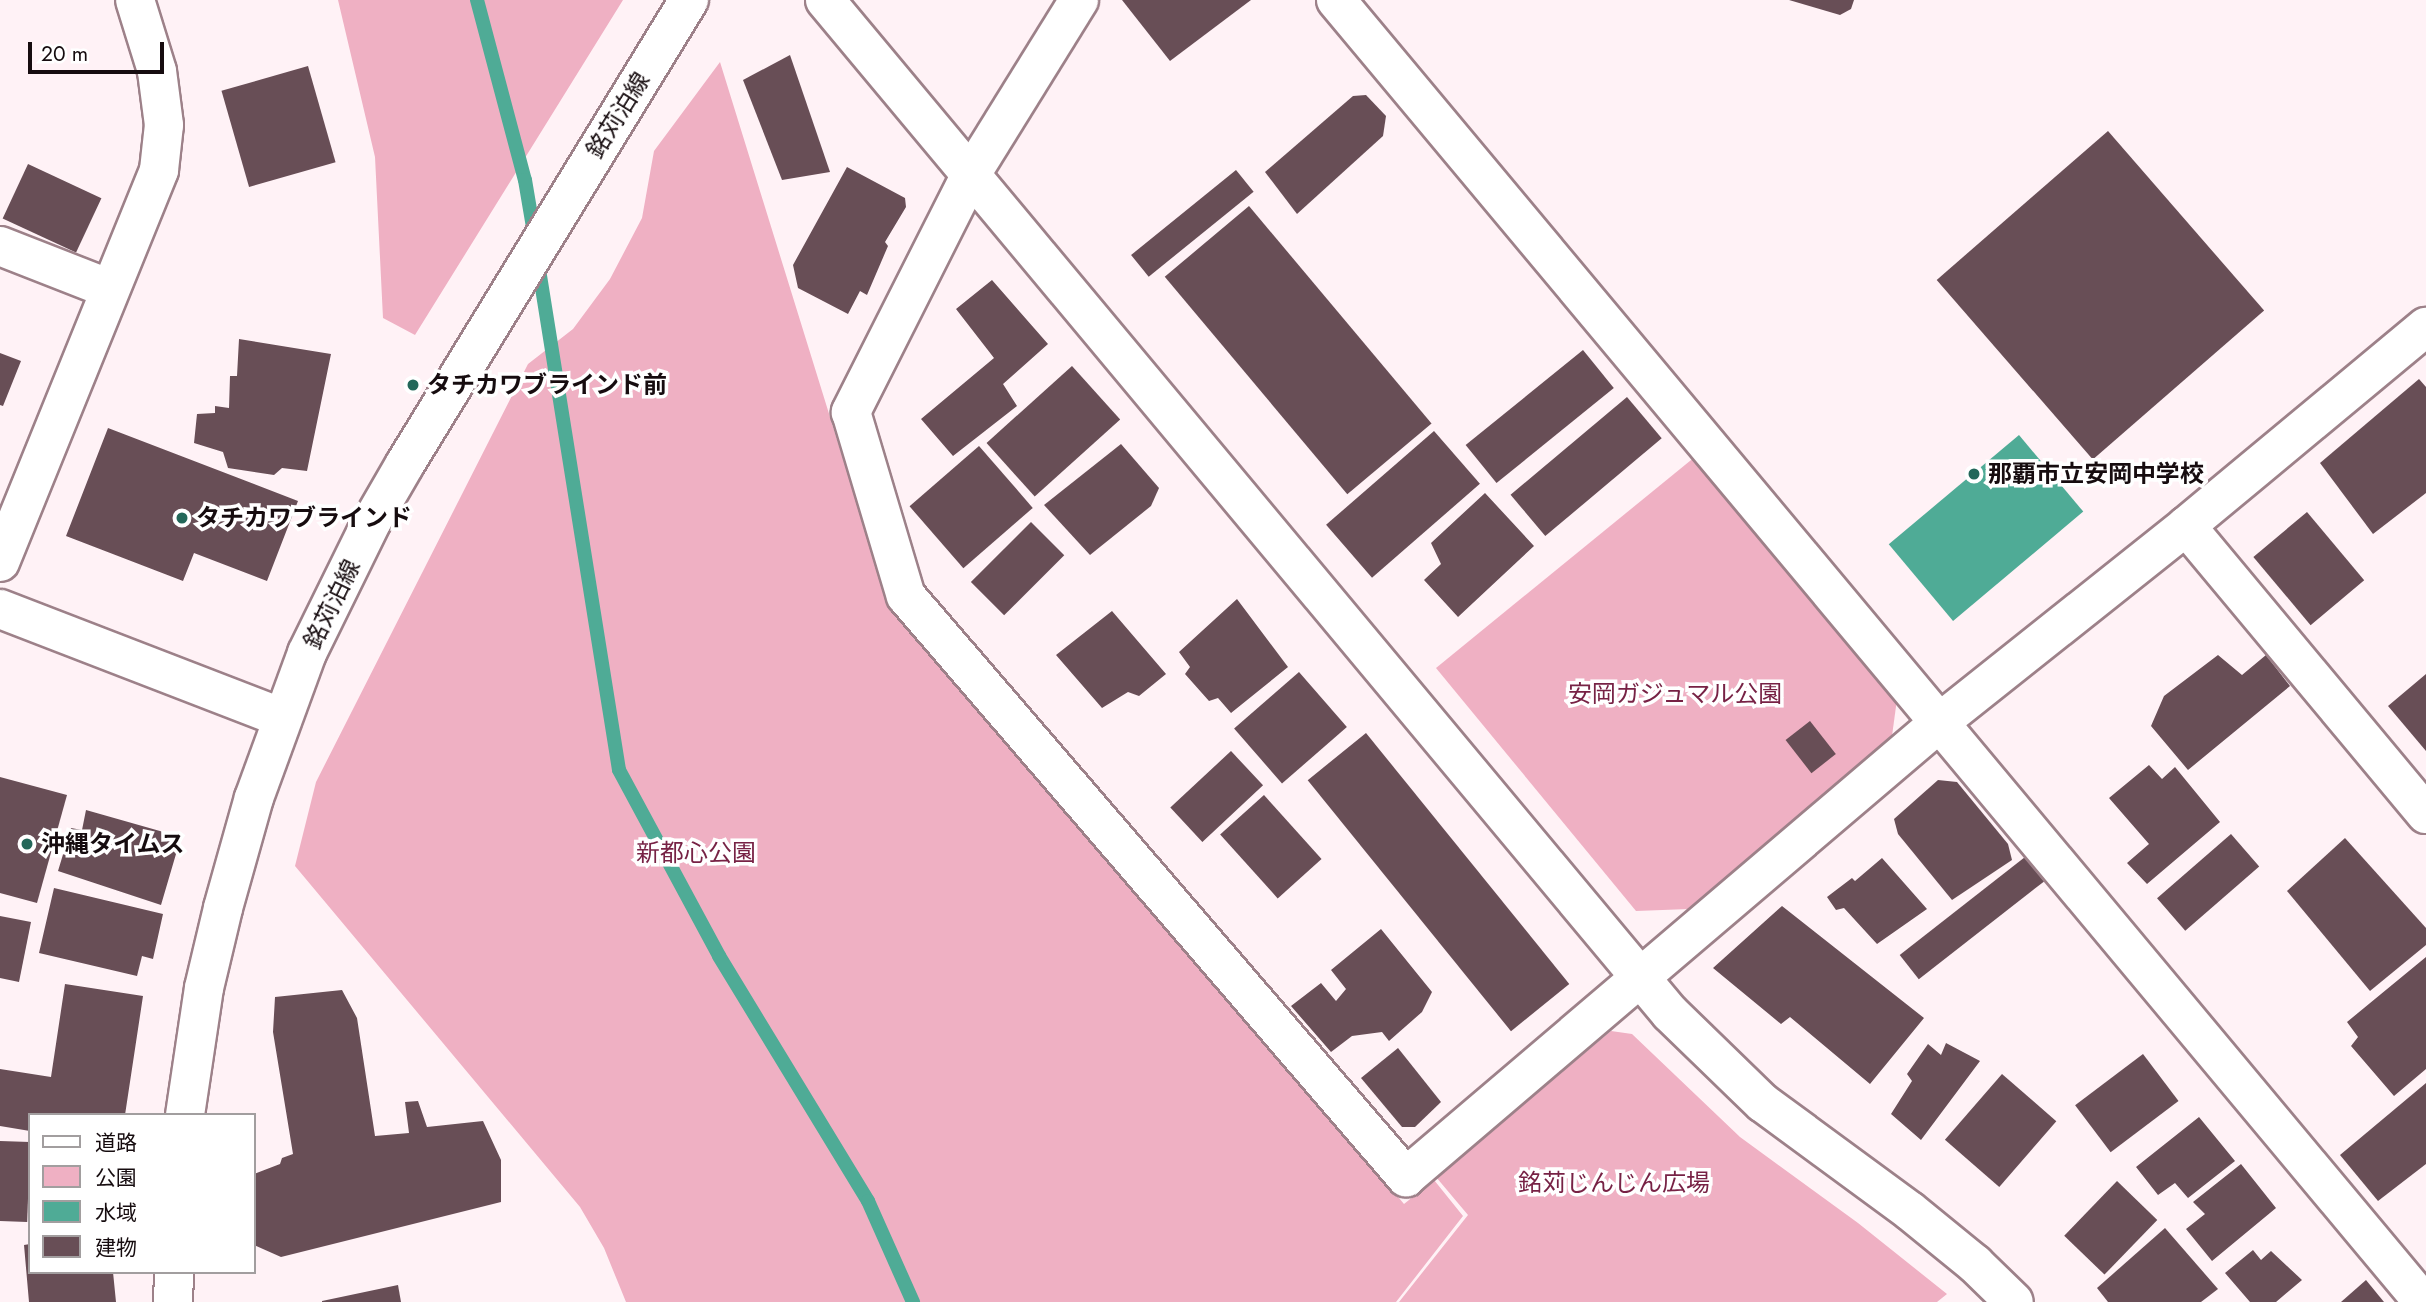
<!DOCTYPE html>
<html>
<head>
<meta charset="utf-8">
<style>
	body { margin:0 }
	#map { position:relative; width:2426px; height:1302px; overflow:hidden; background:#fff2f6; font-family:Jost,"Noto Sans JP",sans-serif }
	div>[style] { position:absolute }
	.green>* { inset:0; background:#efb0c3 }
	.water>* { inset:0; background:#4fab96; transform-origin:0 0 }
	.stream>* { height:14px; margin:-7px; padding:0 7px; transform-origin:7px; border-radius:7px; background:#4fab96 }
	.building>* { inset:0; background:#684e56; transform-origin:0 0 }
	.roads { filter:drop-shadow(2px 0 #9d8189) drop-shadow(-2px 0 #9d8189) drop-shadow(0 2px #9d8189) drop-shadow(0 -2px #9d8189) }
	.street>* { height:38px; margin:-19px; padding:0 19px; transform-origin:19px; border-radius:19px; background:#fff }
	.secondary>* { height:38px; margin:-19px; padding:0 19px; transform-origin:19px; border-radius:19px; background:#fff }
	.dots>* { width:19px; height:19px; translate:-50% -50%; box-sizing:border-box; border:4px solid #fff; border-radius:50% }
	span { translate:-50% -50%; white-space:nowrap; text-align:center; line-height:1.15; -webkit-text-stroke:7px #fff; paint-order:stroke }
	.street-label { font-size:24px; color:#160c0f }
	.poi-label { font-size:24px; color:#160c0f; font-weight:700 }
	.left { translate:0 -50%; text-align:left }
	.park-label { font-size:24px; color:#772245 }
	.legend { position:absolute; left:28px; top:1113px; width:228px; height:161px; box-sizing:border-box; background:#fff; border:2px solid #a29e9f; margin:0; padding:9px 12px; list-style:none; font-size:21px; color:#160c0f }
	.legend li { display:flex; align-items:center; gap:14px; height:35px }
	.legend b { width:35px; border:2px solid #a29e9f }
	.scale { position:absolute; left:28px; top:42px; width:136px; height:32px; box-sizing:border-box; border:4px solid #160c0f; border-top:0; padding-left:9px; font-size:21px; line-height:24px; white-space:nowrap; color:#160c0f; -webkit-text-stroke:5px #fff; paint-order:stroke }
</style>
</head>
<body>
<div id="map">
	<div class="green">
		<i style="clip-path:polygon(338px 0,623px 0,415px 335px,383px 318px,375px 157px)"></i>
		<i style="clip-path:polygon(720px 62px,879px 575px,1404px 1204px,1434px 1180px,1463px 1216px,1396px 1302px,626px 1302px,604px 1248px,580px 1207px,295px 866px,316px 782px,528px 364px,573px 329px,610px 279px,642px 218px,654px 151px)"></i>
		<i style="clip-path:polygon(1696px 456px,1897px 699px,1892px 736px,1689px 909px,1636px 911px,1436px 668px)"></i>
		<i style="clip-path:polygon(1611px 1031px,1632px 1034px,1740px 1137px,1858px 1223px,1947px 1294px,1937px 1302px,1399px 1302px,1468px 1215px,1436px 1177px)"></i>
	</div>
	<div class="water">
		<i style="left:2019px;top:435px;width:100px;height:170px;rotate:50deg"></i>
	</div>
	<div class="stream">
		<i style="left:477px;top:0;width:186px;rotate:75.1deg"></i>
		<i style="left:525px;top:180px;width:60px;rotate:80.4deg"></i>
		<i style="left:538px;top:263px;width:513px;rotate:80.92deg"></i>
		<i style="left:619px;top:770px;width:211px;rotate:61.7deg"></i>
		<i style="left:719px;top:956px;width:287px;rotate:58.7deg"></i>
		<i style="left:868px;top:1201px;width:111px;rotate:66deg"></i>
	</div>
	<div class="building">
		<i style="clip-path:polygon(1122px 0,1251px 0,1170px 61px)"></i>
		<i style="clip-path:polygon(1789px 0,1854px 0,1851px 9px,1840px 15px)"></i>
		<i style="clip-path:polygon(790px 55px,830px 172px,782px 180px,743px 80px)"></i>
		<i style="left:308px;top:66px;width:100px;height:90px;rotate:74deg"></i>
		<i style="clip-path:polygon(1366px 95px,1386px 116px,1383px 136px,1297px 214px,1265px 172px,1353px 96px)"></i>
		<i style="left:2108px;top:131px;width:238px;height:227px;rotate:49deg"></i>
		<i style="left:28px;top:164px;width:81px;height:60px;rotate:25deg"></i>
		<i style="clip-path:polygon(847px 167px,905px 198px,906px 207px,885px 242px,888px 246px,867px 295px,860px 291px,848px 314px,798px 288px,793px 265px)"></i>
		<i style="left:1236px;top:170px;width:28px;height:135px;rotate:51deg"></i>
		<i style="left:1249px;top:206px;width:284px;height:110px;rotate:50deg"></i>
		<i style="clip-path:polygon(992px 280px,1048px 344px,1003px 384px,1017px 406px,953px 456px,921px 419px,994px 358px,956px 309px)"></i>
		<i style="clip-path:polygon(239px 339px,331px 354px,307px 471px,282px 468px,274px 475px,228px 468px,223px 452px,194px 443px,197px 414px,215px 413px,215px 406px,229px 408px,230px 376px,237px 376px)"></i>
		<i style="left:1583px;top:350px;width:49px;height:151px;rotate:51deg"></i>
		<i style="clip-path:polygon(0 353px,21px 361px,3px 406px,0 405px)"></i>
		<i style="left:1072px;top:366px;width:72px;height:115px;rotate:48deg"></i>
		<i style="clip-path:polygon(2419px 379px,2426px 387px,2426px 493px,2373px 534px,2320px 463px)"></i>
		<i style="left:1627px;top:397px;width:54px;height:152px;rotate:50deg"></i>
		<i style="clip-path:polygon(108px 428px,298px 501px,267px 581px,194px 553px,183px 581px,66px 536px)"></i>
		<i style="left:1434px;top:431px;width:70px;height:143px;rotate:49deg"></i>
		<i style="clip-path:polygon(1121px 444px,1159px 488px,1151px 506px,1090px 555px,1044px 505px)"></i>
		<i style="left:979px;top:446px;width:82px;height:92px;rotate:49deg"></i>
		<i style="clip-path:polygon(1485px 493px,1534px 546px,1458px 617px,1424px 580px,1441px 564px,1431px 543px)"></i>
		<i style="left:2307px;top:512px;width:89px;height:70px;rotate:50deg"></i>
		<i style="left:1031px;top:522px;width:47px;height:85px;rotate:45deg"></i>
		<i style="clip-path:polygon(1237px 599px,1288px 667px,1231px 713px,1218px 698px,1209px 701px,1185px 674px,1190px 667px,1179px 652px)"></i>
		<i style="clip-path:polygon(1112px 611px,1166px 674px,1139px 696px,1128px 692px,1102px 708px,1056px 655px)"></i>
		<i style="clip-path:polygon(2218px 655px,2242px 675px,2266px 655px,2290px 686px,2188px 770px,2151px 726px,2164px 696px)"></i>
		<i style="left:1299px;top:672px;width:73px;height:86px;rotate:49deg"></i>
		<i style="clip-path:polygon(2426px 674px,2426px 751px,2388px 706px)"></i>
		<i style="left:1810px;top:721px;width:42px;height:31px;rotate:52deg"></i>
		<i style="left:1366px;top:733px;width:323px;height:75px;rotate:51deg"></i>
		<i style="left:1231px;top:751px;width:47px;height:83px;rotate:47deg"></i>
		<i style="clip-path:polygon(2149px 765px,2162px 779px,2175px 767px,2220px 822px,2147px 884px,2127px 863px,2149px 844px,2109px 798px)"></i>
		<i style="clip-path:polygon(0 777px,67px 795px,37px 903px,0 893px)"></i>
		<i style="clip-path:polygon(1938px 780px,1957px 782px,2008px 844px,2012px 860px,1952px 900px,1898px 834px,1894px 819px)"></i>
		<i style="left:1264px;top:795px;width:86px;height:59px;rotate:48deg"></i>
		<i style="clip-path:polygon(86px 810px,181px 837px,161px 905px,58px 871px,71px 828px,82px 830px)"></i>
		<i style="left:2231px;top:834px;width:43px;height:98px;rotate:49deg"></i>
		<i style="clip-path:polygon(2345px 838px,2426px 928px,2426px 945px,2370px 991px,2287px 891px)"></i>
		<i style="left:2025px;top:857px;width:31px;height:159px;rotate:52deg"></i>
		<i style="clip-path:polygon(1882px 858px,1927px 909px,1877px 944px,1844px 908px,1836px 910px,1827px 897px,1852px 878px,1855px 881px)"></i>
		<i style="clip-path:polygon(54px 888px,163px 914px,153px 959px,142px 956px,137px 976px,39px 953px)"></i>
		<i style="clip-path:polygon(1782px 906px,1924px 1018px,1870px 1084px,1790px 1017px,1781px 1024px,1713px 968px)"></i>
		<i style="clip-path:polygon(0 916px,31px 922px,19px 982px,0 978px)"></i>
		<i style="clip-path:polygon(1381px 929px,1432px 992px,1422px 1012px,1389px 1041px,1382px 1032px,1352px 1036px,1331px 1052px,1291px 1006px,1321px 983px,1336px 1001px,1346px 989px,1331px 970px)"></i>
		<i style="clip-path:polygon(2426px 957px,2426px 1069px,2394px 1096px,2351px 1046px,2358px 1037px,2347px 1022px)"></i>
		<i style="clip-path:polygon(65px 984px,143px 996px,125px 1115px,30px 1115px,30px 1131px,0 1126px,0 1069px,51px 1077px)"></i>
		<i style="clip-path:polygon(342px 990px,357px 1018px,375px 1136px,409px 1133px,405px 1102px,418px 1101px,427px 1127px,483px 1121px,501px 1160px,501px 1202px,281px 1257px,254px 1245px,254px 1174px,280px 1164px,282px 1158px,293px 1154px,273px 1032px,275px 997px)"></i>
		<i style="clip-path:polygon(1946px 1043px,1980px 1061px,1921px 1140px,1891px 1114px,1912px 1081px,1907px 1074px,1928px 1044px,1941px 1055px)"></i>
		<i style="clip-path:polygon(1398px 1048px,1441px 1102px,1415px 1127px,1402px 1127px,1361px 1078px)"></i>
		<i style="left:2143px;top:1054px;width:59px;height:85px;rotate:53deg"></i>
		<i style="left:2002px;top:1074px;width:72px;height:87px;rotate:41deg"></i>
		<i style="clip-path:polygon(2426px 1083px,2426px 1164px,2378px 1201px,2340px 1155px)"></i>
		<i style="clip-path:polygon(2199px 1117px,2235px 1161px,2188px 1198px,2175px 1183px,2158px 1195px,2136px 1167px)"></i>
		<i style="left:0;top:1141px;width:30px;height:80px;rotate:2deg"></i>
		<i style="clip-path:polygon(2241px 1164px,2276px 1208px,2212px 1261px,2186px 1229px,2205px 1214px,2193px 1202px)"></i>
		<i style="left:2117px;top:1181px;width:56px;height:76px;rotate:44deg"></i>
		<i style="clip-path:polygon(2165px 1228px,2218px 1289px,2201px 1302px,2108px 1302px,2097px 1288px)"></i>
		<i style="clip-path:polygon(30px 1244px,30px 1272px,113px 1272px,116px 1302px,29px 1302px,24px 1245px)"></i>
		<i style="clip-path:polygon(2253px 1250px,2261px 1260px,2271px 1251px,2302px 1280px,2276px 1302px,2250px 1302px,2225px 1273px)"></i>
		<i style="clip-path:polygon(2366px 1280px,2384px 1302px,2341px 1302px)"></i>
		<i style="clip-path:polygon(398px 1285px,401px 1302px,322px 1302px,322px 1301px)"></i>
	</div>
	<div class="roads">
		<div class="street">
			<i style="left:1079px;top:0;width:205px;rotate:121.8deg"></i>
			<i style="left:971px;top:174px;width:267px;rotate:116.8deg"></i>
			<i style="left:851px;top:412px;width:192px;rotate:73.4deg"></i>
			<i style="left:906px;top:596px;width:767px;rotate:49.29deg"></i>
			<i style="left:1336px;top:0;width:1696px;rotate:50.14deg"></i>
			<i style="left:0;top:246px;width:118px;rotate:21.4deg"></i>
			<i style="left:2186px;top:526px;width:375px;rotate:50.2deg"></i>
			<i style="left:0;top:562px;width:423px;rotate:-67.9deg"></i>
			<i style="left:159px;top:170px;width:45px;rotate:-83.7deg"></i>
			<i style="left:164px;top:125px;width:54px;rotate:-97.4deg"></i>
			<i style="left:157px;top:71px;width:74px;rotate:-107.2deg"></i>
			<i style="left:0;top:609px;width:302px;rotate:21.1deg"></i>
		</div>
		<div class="secondary">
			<i style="left:825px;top:0;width:1319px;rotate:50.17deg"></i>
			<i style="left:1670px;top:1013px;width:129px;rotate:44.1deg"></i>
			<i style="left:1763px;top:1103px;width:182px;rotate:36.3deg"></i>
			<i style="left:1910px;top:1211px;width:84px;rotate:39.2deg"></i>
			<i style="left:1975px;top:1264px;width:54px;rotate:44.3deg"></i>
			<i style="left:185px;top:1115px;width:128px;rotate:-81.5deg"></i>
			<i style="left:204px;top:988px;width:82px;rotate:-76.6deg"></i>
			<i style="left:223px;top:908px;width:114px;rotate:-74.3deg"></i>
			<i style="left:254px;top:798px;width:154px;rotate:-69.9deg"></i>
			<i style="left:307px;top:653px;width:147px;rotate:-63.8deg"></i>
			<i style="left:372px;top:521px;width:66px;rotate:-59.9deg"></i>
			<i style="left:405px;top:464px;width:544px;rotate:-58.53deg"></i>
			<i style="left:1406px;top:1177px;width:702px;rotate:-40.43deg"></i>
			<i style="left:1940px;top:722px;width:315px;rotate:-38.5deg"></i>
			<i style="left:2186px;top:526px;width:312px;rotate:-39.7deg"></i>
			<i style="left:173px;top:1302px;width:30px;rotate:-88deg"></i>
		</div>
	</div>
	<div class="dots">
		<i style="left:413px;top:385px;background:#236759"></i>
		<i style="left:1974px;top:474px;background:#236759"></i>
		<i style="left:182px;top:518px;background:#236759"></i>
		<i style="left:27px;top:844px;background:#236759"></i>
	</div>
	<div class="street-label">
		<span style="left:618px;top:115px;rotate:-58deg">銘苅泊線</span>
		<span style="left:332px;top:604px;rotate:-64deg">銘苅泊線</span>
	</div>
	<div class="poi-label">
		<span class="left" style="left:427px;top:385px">タチカワブラインド前</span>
		<span class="left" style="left:1988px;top:474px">那覇市立安岡中学校</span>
		<span class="left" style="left:196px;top:518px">タチカワブラインド</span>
		<span class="left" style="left:41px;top:844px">沖縄タイムス</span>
	</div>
	<div class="park-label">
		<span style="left:1675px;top:694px">安岡ガジュマル公園</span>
		<span style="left:696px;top:853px">新都心公園</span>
		<span style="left:1614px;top:1183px">銘苅じんじん広場</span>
	</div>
	<ul class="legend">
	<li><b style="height:9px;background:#fff"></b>道路</li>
	<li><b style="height:19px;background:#efb0c3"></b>公園</li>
	<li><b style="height:19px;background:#4fab96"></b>水域</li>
	<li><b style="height:19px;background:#684e56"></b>建物</li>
	</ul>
	<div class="scale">20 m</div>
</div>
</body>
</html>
